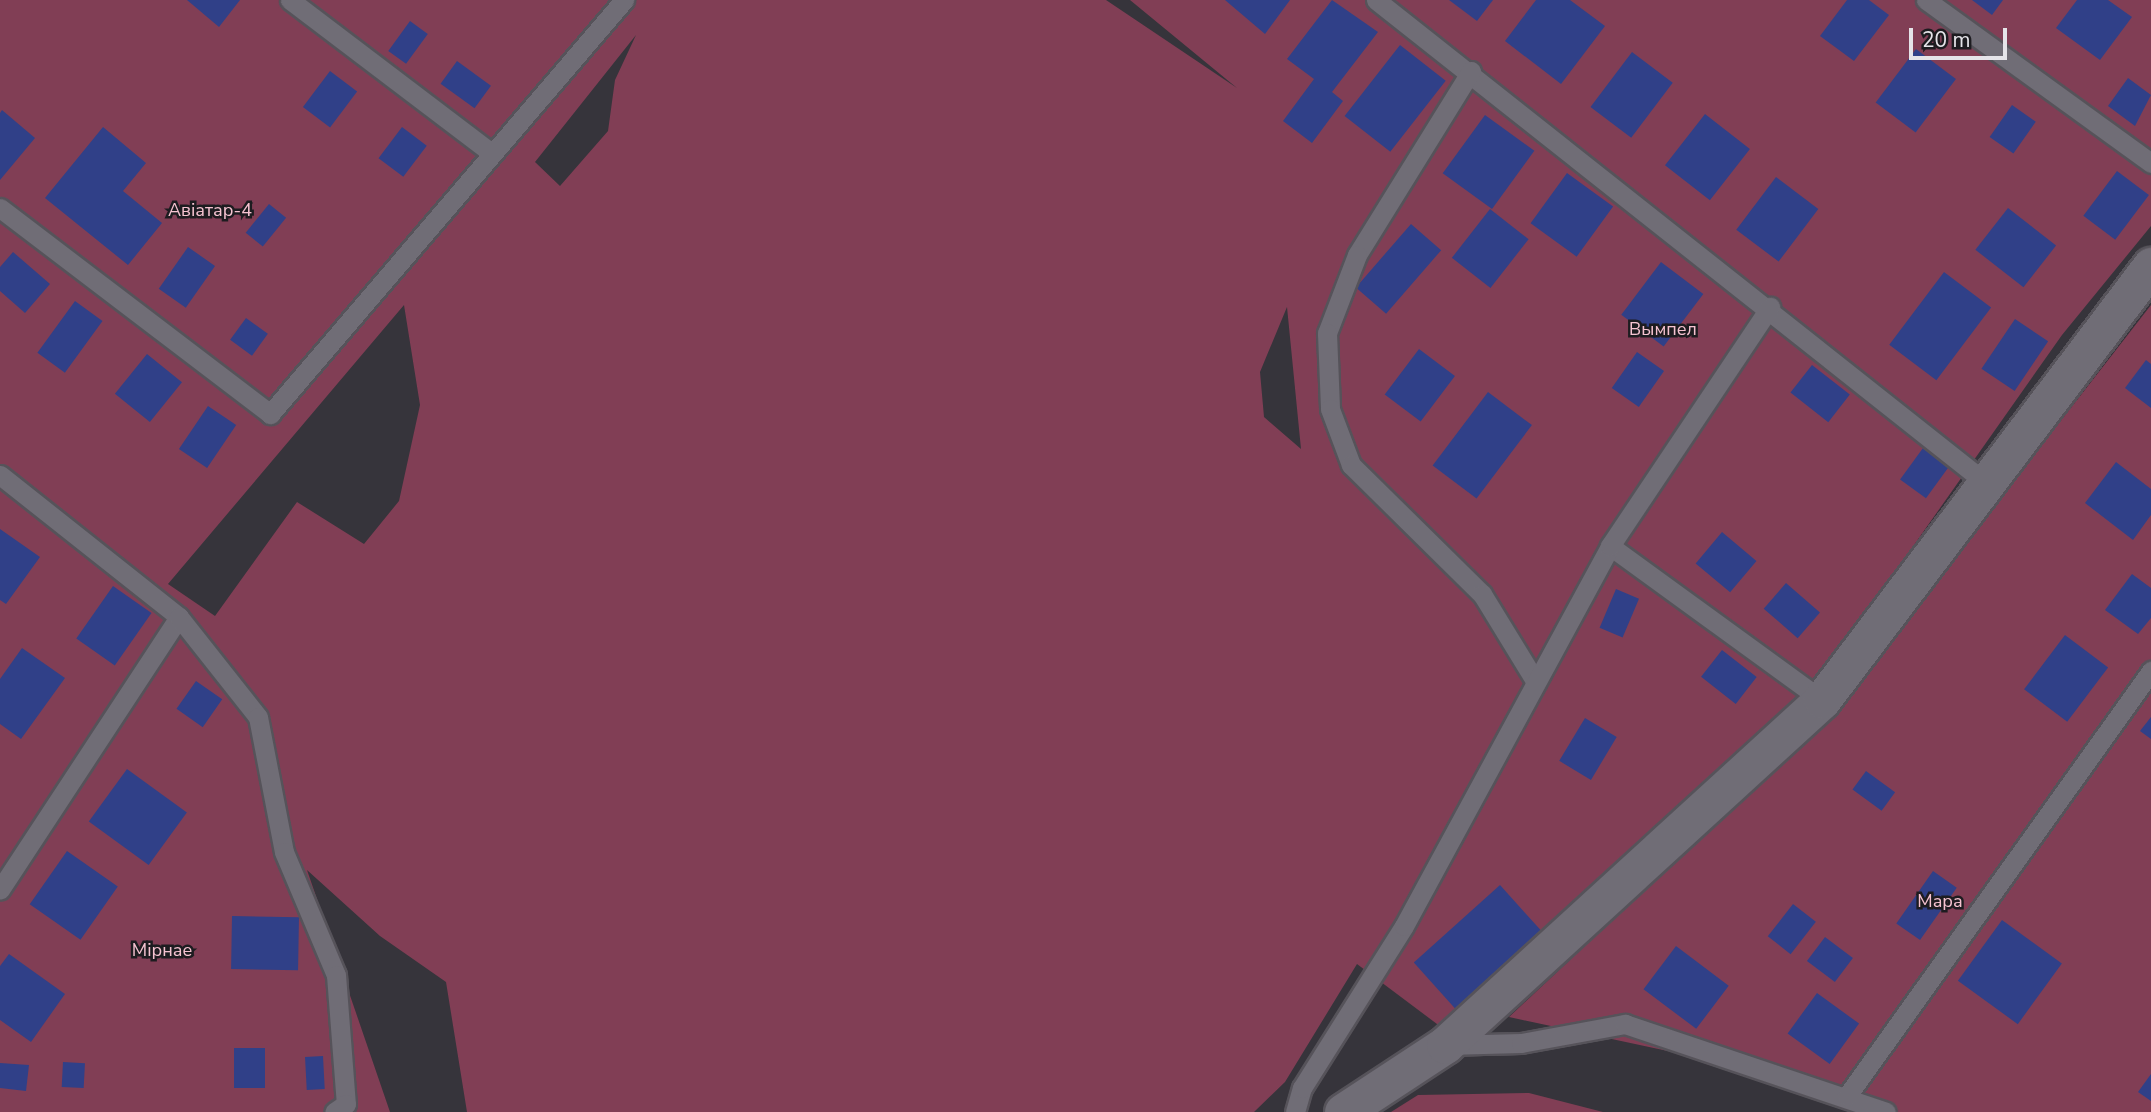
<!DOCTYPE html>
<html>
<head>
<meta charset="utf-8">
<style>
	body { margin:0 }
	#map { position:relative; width:2151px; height:1112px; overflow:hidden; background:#36343b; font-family:"Nunito Sans",sans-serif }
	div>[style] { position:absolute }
	.green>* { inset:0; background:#813e55 }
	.building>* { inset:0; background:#304088; transform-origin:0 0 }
	.roads { filter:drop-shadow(2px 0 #56535a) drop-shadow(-2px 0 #56535a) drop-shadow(0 2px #56535a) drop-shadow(0 -2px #56535a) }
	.lane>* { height:19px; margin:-9.5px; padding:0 9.5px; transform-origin:9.5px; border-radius:9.5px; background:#706d76 }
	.street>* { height:37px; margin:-18.5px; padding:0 18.5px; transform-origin:18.5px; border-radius:18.5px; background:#706d76 }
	span { translate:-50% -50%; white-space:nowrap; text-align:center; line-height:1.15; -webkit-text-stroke:5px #1d1c20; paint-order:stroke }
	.park-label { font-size:18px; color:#f6c3d1 }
	.scale { position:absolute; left:1909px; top:28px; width:98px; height:32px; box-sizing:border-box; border:4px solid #e5e4e9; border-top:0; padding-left:9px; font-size:21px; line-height:24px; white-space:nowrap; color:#e5e4e9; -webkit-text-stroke:5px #1d1c20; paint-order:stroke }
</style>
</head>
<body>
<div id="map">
	<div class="green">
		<i style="clip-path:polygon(evenodd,0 0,1106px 0,1237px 88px,1130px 0,2151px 0,2151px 226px,2062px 335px,1816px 684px,1445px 1030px,1357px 964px,1285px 1082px,1254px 1112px,467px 1112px,446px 982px,380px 936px,307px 870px,390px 1112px,0 1112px,0 0,636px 35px,615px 80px,608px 131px,560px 186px,535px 162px,636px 35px,0 0,404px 305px,420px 405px,399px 501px,364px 544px,297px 502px,215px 616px,168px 584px,404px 305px,0 0,1287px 307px,1301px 449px,1264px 417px,1260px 372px,1287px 307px)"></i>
		<i style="clip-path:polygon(2151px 305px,2151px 1112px,1898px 1112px,1785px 1076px,1509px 1017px,1833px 713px)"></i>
		<i style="clip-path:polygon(1529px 1093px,1603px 1112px,1391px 1112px,1418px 1095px)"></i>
	</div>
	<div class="building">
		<i style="clip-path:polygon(187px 0,240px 0,219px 27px)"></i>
		<i style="clip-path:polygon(1225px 0,1290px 0,1265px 34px)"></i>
		<i style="clip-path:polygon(1332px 0,1378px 32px,1332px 92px,1343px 101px,1312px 143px,1283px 121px,1314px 79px,1287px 59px)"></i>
		<i style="clip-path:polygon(1449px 0,1493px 0,1477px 21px)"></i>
		<i style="clip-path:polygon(1536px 0,1570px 0,1605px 26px,1561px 84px,1505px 41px)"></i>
		<i style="clip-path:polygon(1847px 0,1869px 0,1889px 15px,1854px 61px,1820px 36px)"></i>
		<i style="clip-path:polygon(1972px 0,2003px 0,1992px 15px)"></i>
		<i style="clip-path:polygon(2077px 0,2108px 0,2132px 17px,2100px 60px,2056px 28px)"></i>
		<i style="left:410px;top:21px;width:22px;height:37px;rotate:36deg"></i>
		<i style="left:1400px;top:45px;width:58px;height:90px;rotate:38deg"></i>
		<i style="left:1916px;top:49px;width:50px;height:67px;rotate:37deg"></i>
		<i style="left:1632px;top:52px;width:51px;height:69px;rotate:37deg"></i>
		<i style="left:457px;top:61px;width:42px;height:28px;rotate:36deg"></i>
		<i style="left:330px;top:71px;width:34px;height:45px;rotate:37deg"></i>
		<i style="clip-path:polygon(2128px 78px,2151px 95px,2135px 126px,2108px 106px)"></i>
		<i style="left:2012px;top:105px;width:29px;height:39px;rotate:35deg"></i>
		<i style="clip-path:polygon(2px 110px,35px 138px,0 180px,0 113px)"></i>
		<i style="left:1705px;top:114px;width:57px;height:65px;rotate:38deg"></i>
		<i style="left:1485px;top:115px;width:61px;height:72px;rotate:36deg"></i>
		<i style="clip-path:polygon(103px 127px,146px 163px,123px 191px,162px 223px,128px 265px,45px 198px)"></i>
		<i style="left:402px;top:127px;width:31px;height:39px;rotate:37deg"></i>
		<i style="left:2117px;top:171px;width:40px;height:56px;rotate:37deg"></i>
		<i style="left:1567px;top:173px;width:57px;height:62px;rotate:36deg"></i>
		<i style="left:1776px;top:177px;width:53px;height:66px;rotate:37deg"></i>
		<i style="left:269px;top:204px;width:22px;height:37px;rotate:39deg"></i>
		<i style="left:2008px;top:208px;width:61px;height:53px;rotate:38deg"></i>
		<i style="left:1490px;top:209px;width:49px;height:62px;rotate:38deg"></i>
		<i style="left:1411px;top:224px;width:40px;height:84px;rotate:41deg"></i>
		<i style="left:188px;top:247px;width:33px;height:51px;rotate:35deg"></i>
		<i style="clip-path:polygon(13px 252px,50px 284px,25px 313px,0 291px,0 267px)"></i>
		<i style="left:1661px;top:262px;width:53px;height:66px;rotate:37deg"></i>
		<i style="left:1944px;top:272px;width:59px;height:91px;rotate:37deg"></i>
		<i style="left:75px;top:301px;width:34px;height:64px;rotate:36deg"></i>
		<i style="left:246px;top:318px;width:27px;height:27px;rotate:36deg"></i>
		<i style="left:2015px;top:319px;width:40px;height:60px;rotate:34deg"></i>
		<i style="left:1419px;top:349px;width:45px;height:57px;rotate:37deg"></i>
		<i style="left:1637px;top:352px;width:33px;height:44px;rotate:35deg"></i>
		<i style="left:147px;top:354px;width:45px;height:51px;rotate:39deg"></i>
		<i style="clip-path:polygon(2146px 360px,2151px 364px,2151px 408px,2125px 388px)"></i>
		<i style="left:1812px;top:365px;width:48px;height:35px;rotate:38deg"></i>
		<i style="left:1488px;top:392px;width:55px;height:92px;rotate:37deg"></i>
		<i style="left:208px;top:406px;width:34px;height:52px;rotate:34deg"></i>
		<i style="left:1923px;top:448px;width:32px;height:39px;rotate:36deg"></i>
		<i style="clip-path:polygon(2116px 462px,2151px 489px,2151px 515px,2133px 540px,2085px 503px)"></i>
		<i style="clip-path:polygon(0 529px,40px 557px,6px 604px,0 600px)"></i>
		<i style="left:1722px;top:532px;width:45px;height:41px;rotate:40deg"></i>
		<i style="clip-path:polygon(2132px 574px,2151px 588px,2151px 618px,2138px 634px,2105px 610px)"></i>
		<i style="left:1786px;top:583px;width:45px;height:34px;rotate:41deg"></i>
		<i style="left:113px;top:586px;width:47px;height:64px;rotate:35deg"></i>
		<i style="left:1616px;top:589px;width:25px;height:42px;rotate:23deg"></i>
		<i style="left:2065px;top:635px;width:54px;height:68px;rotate:37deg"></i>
		<i style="clip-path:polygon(22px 648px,65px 678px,21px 739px,0 724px,0 679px)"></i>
		<i style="left:1722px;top:650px;width:44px;height:34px;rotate:38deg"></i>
		<i style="left:196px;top:681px;width:32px;height:34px;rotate:35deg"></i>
		<i style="clip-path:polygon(2151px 717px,2151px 739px,2140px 731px)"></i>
		<i style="left:1585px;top:718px;width:37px;height:50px;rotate:31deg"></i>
		<i style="left:127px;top:769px;width:74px;height:65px;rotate:36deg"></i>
		<i style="left:1866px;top:771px;width:36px;height:23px;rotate:36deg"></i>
		<i style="left:67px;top:851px;width:62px;height:65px;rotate:35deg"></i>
		<i style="left:1933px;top:871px;width:29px;height:64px;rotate:35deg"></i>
		<i style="left:1500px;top:885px;width:62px;height:116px;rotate:48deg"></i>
		<i style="left:1793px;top:904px;width:29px;height:41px;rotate:38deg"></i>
		<i style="left:232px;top:916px;width:67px;height:53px;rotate:1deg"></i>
		<i style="left:2002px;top:920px;width:74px;height:75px;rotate:36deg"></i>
		<i style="left:1825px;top:937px;width:35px;height:30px;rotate:37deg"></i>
		<i style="left:1676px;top:946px;width:66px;height:54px;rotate:37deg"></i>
		<i style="clip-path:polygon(9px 954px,65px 994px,31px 1042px,0 1020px,0 966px)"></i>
		<i style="left:1817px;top:993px;width:52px;height:50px;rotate:36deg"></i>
		<i style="left:234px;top:1048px;width:31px;height:40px"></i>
		<i style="left:323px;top:1056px;width:33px;height:18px;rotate:87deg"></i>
		<i style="left:63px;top:1062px;width:22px;height:25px;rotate:3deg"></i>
		<i style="clip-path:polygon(0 1063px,29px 1065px,26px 1091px,0 1088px)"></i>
		<i style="clip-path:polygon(2151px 1074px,2151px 1101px,2138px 1092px)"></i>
	</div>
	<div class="roads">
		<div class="lane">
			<i style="left:290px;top:0;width:251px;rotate:37.2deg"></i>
			<i style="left:1376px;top:0;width:783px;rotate:38.36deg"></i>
			<i style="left:1926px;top:0;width:278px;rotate:35.9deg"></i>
			<i style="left:1471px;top:71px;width:216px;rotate:121.8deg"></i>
			<i style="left:1357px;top:255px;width:84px;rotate:111deg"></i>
			<i style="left:1327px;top:333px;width:76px;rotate:87.7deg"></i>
			<i style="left:1330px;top:409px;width:60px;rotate:69.4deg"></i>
			<i style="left:1351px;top:465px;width:184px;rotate:44.6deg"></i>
			<i style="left:1482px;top:594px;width:103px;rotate:58.5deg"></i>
			<i style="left:0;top:208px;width:340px;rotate:37.3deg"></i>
			<i style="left:270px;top:414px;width:545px;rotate:-49.47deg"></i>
			<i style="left:0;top:475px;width:228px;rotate:38.4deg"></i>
			<i style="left:179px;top:617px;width:326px;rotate:123.3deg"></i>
			<i style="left:1610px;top:546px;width:262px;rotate:36deg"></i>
			<i style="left:179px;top:617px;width:127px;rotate:51.7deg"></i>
			<i style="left:258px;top:717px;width:137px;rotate:79.1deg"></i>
			<i style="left:284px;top:852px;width:134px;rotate:67.1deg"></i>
			<i style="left:336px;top:975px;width:129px;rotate:85.6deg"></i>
			<i style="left:346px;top:1104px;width:14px;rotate:146deg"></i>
			<i style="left:1446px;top:1045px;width:75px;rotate:-1.5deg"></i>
			<i style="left:1521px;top:1043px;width:106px;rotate:-10.4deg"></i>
			<i style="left:1625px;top:1024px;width:275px;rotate:18.6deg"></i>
			<i style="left:1847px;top:1096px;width:523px;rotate:-54.42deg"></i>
			<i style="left:1295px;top:1112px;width:25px;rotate:-74deg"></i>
			<i style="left:1302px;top:1088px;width:191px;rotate:-57.8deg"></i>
			<i style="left:1404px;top:926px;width:432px;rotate:-61.5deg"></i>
			<i style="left:1610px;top:546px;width:288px;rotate:-56.2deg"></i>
		</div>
		<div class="street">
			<i style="left:1343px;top:1112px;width:122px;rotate:-33.3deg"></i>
			<i style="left:1445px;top:1045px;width:511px;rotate:-42.46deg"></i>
			<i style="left:1822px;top:700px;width:545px;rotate:-52.84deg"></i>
		</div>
	</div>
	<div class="park-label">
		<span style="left:210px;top:210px">Авіатар-4</span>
		<span style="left:1663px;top:329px">Вымпел</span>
		<span style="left:1940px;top:901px">Мара</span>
		<span style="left:162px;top:950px">Мірнае</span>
	</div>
	<div class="scale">20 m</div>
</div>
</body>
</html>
